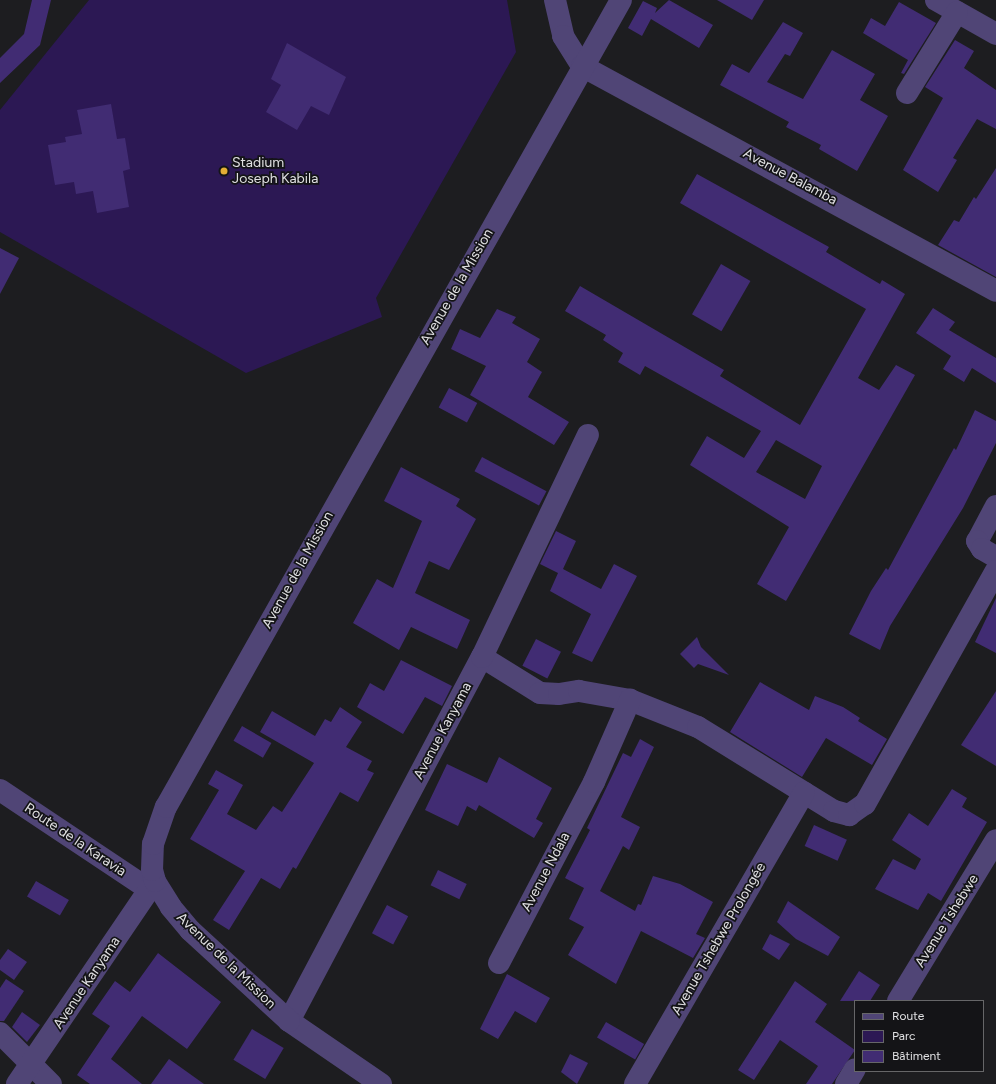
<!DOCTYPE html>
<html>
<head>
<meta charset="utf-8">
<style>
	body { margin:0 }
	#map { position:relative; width:996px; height:1084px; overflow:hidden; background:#1d1d20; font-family:Figtree,sans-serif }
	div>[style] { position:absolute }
	.green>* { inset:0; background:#2c1854 }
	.building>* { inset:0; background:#412c73; transform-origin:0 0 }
	.minor>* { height:22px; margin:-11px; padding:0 11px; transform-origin:11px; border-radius:11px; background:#504576 }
	.dots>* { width:11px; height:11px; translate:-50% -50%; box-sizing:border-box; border:2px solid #141417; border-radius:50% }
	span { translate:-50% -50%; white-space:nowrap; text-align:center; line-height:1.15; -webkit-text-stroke:3.5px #141417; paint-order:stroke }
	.poi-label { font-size:14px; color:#e0e0e2 }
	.left { translate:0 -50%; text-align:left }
	.street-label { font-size:14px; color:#e0e0e2 }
	.legend { position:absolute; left:854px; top:1000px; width:130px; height:72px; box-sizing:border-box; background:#141417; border:1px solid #666668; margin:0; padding:5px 7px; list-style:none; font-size:12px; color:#e0e0e2 }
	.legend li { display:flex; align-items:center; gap:8px; height:20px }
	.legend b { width:20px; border:1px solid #666668 }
</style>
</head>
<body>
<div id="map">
	<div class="green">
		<i style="clip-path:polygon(89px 0,507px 0,516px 52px,376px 298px,382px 317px,246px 373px,0 232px,0 110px)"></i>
	</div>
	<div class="building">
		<i style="clip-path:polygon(32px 0,51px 0,40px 45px,0 83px,0 58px,24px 34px)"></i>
		<i style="clip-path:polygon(669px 0,713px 25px,699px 48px,651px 19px,642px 36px,628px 28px,643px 1px,657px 8px,655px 13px)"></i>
		<i style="clip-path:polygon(717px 0,764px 0,752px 20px)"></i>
		<i style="clip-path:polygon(899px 2px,936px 23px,904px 74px,901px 73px,908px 60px,863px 33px,871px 18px,885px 26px)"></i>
		<i style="clip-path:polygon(783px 22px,803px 33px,790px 56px,785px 54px,767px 82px,803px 99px,832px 50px,875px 74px,860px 100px,888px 116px,857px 171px,819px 149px,821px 145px,786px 127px,789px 122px,720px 85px,732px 64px,749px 73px)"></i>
		<i style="clip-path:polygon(955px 40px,974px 51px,964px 68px,996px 90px,996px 129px,977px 119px,953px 158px,957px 160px,938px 192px,903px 170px,943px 98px,925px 87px)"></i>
		<i style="clip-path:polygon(287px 43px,346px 77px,329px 115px,311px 106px,297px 130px,266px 112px,281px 85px,271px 79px)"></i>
		<i style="clip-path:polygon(111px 104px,117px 139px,125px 138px,130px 169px,123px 171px,129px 207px,97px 213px,93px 191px,76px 194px,74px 182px,55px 185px,48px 145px,66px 142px,65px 137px,82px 134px,77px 110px)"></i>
		<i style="clip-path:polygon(996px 168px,996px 277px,938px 245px,954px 220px,959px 222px,974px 197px,976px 199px)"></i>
		<i style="clip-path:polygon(evenodd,697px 174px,829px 247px,826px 252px,880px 284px,882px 280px,905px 294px,858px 378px,879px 390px,896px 365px,915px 375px,786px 601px,757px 584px,789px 527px,690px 465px,707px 436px,744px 458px,761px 431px,645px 366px,640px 375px,618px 362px,623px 353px,603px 340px,606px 335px,565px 311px,580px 286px,724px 370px,720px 376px,800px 425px,866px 309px,680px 203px,697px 174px,776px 440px,822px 466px,805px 499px,756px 472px,776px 440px)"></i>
		<i style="clip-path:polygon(0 248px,19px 258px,0 294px)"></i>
		<i style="left:721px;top:264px;width:34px;height:58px;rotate:30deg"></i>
		<i style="clip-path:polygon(933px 308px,955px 322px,949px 330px,996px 358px,996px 383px,972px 368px,964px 382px,943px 369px,951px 356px,916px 333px)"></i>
		<i style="clip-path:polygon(497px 309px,516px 317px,512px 323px,540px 339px,527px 362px,542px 372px,528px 397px,569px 422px,554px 445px,470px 395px,486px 366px,451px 349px,460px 329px,480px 338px)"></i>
		<i style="left:449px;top:388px;width:32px;height:22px;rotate:28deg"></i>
		<i style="clip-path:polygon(975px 410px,996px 421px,996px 443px,963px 508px,890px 626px,880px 650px,849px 634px,871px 591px,886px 568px,888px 570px,954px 448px,956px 450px)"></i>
		<i style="left:482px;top:457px;width:73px;height:16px;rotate:28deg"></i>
		<i style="clip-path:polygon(401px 467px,460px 499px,456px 506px,476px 519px,449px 570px,429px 561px,415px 593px,470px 620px,457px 649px,411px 627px,399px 650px,353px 623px,377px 579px,393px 588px,422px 521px,384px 501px)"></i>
		<i style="clip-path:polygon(556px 531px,576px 541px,563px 569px,601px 589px,614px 564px,637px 576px,592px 662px,572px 653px,591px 614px,550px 591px,558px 573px,540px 564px)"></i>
		<i style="clip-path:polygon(996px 598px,996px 653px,975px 642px)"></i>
		<i style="clip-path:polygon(697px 637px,701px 647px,729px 675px,698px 664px,694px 668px,680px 654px)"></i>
		<i style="left:536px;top:639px;width:28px;height:30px;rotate:27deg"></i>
		<i style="clip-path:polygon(401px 660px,452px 686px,442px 706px,425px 697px,403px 734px,357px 707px,370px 683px,384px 691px)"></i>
		<i style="clip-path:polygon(760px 682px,809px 710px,815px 696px,843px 707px,860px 718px,858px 721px,887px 739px,872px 765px,826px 738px,802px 777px,730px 732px)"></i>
		<i style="clip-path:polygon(996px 691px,996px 766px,961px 745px)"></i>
		<i style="clip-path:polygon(340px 707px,362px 722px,346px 747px,372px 761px,367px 770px,374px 773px,358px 802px,340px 792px,296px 869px,293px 867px,280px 889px,261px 878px,229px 930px,213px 920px,245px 871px,190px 839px,219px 790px,208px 784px,216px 770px,243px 785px,227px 814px,256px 830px,273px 806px,282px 812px,314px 763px,260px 732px,272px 711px,315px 736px,325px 719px,331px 722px)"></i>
		<i style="left:242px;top:726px;width:34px;height:17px;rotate:30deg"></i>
		<i style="clip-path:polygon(640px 739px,654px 747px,621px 817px,640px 827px,629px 850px,623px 846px,600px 891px,635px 911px,638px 904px,641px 905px,653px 876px,680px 884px,713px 902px,696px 934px,705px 938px,693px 958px,641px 931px,616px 984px,568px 955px,584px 927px,569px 919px,584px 888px,565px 878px,590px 830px,587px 828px,623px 753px,631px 757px)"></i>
		<i style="clip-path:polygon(499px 757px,552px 788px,536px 819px,543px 823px,534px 838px,479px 805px,476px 811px,467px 806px,458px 826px,425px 810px,447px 764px,487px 783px)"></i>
		<i style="clip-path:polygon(952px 789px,967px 798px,962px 807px,987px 822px,941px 901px,928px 893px,918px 910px,875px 889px,893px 859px,915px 870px,921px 859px,892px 840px,909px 813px,928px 826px)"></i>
		<i style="left:814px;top:825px;width:36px;height:23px;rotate:24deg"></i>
		<i style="left:438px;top:870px;width:32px;height:17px;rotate:26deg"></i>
		<i style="left:36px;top:881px;width:38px;height:18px;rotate:30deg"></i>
		<i style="clip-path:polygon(788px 901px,840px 937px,828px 956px,796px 939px,777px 922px)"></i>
		<i style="left:387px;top:905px;width:24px;height:32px;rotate:28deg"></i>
		<i style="clip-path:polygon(770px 934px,790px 944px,779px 960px,762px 949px)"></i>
		<i style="clip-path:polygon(8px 949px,27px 962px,14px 980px,0 970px,0 960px)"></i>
		<i style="clip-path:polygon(158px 953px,221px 1002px,187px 1049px,142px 1016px,111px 1059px,142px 1084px,90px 1084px,77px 1075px,110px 1026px,92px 1014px,115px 981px,130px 992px)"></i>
		<i style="clip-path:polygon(859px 971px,880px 985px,870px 1001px,840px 1001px)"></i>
		<i style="clip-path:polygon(507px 974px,550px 998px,536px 1023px,515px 1011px,498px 1039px,480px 1029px)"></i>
		<i style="clip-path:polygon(6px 979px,24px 991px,4px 1021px,0 1021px,0 988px)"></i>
		<i style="clip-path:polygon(795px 981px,827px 1004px,815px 1022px,855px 1050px,832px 1084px,806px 1084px,818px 1066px,780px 1040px,754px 1080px,738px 1070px)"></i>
		<i style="clip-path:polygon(22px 1012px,40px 1025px,27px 1042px,12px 1027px)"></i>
		<i style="left:606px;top:1022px;width:44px;height:18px;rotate:30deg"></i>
		<i style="left:252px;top:1029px;width:37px;height:36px;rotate:31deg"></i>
		<i style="clip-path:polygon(570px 1054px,588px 1063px,577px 1084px,561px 1072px)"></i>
		<i style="clip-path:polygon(169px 1059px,204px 1084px,151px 1084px)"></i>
	</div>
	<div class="minor">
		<i style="left:555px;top:0;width:37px;rotate:77deg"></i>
		<i style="left:563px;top:36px;width:36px;rotate:58deg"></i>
		<i style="left:582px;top:66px;width:471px;rotate:28.5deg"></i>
		<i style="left:936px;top:0;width:69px;rotate:29.5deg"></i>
		<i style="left:907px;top:93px;width:95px;rotate:-58.3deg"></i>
		<i style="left:996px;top:506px;width:40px;rotate:118deg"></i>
		<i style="left:977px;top:541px;width:9px;rotate:58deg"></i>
		<i style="left:982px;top:549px;width:16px;rotate:30deg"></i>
		<i style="left:482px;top:657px;width:68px;rotate:31.8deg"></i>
		<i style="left:540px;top:693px;width:19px;rotate:3deg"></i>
		<i style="left:559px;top:694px;width:20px;rotate:-9deg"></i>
		<i style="left:579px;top:691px;width:52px;rotate:10deg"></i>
		<i style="left:630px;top:700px;width:73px;rotate:21.7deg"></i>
		<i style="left:698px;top:727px;width:160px;rotate:31.7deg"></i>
		<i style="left:834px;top:811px;width:16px;rotate:15deg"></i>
		<i style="left:849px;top:815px;width:19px;rotate:-35deg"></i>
		<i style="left:865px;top:804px;width:267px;rotate:-60.7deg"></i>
		<i style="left:0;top:790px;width:180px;rotate:33.7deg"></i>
		<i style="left:499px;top:963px;width:204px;rotate:-62.3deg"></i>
		<i style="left:594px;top:782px;width:90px;rotate:-66.3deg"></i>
		<i style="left:898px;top:1001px;width:188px;rotate:-58.7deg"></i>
		<i style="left:289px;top:1021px;width:412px;rotate:-62.1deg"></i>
		<i style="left:482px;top:657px;width:246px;rotate:-64.5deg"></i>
		<i style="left:0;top:1033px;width:72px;rotate:45deg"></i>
		<i style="left:17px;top:1084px;width:245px;rotate:-55.8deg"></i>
		<i style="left:381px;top:1084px;width:112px;rotate:-145.6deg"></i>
		<i style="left:289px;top:1021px;width:134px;rotate:-137.4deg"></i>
		<i style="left:190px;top:930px;width:30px;rotate:-130deg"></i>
		<i style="left:171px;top:907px;width:31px;rotate:-122deg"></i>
		<i style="left:155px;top:881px;width:11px;rotate:-105deg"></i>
		<i style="left:152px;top:870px;width:26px;rotate:-88deg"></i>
		<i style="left:153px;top:844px;width:39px;rotate:-71deg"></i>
		<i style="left:166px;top:807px;width:926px;rotate:-60.58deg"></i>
		<i style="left:635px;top:1084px;width:337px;rotate:-59.9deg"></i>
		<i style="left:846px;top:1084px;width:17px;rotate:-59deg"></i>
	</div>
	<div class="dots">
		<i style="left:224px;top:171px;background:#e3ae35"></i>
	</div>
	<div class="poi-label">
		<span class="left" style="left:232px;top:171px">Stadium<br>Joseph Kabila</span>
	</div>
	<div class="street-label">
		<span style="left:790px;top:177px;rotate:28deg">Avenue Balamba</span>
		<span style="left:457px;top:287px;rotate:-60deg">Avenue de la Mission</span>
		<span style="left:298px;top:570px;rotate:-61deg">Avenue de la Mission</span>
		<span style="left:443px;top:731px;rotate:-62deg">Avenue Kanyama</span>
		<span style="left:75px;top:840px;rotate:34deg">Route de la Karavia</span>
		<span style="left:546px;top:872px;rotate:-62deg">Avenue Ndala</span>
		<span style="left:947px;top:921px;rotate:-58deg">Avenue Tshebwe</span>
		<span style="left:719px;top:939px;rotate:-60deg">Avenue Tshebwe Prolongée</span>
		<span style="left:226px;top:961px;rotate:44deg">Avenue de la Mission</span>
		<span style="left:87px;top:983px;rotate:-56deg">Avenue Kanyama</span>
	</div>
	<ul class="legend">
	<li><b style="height:5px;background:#504576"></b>Route</li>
	<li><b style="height:11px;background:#2c1854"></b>Parc</li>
	<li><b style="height:11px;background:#412c73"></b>Bâtiment</li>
	</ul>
</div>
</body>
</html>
